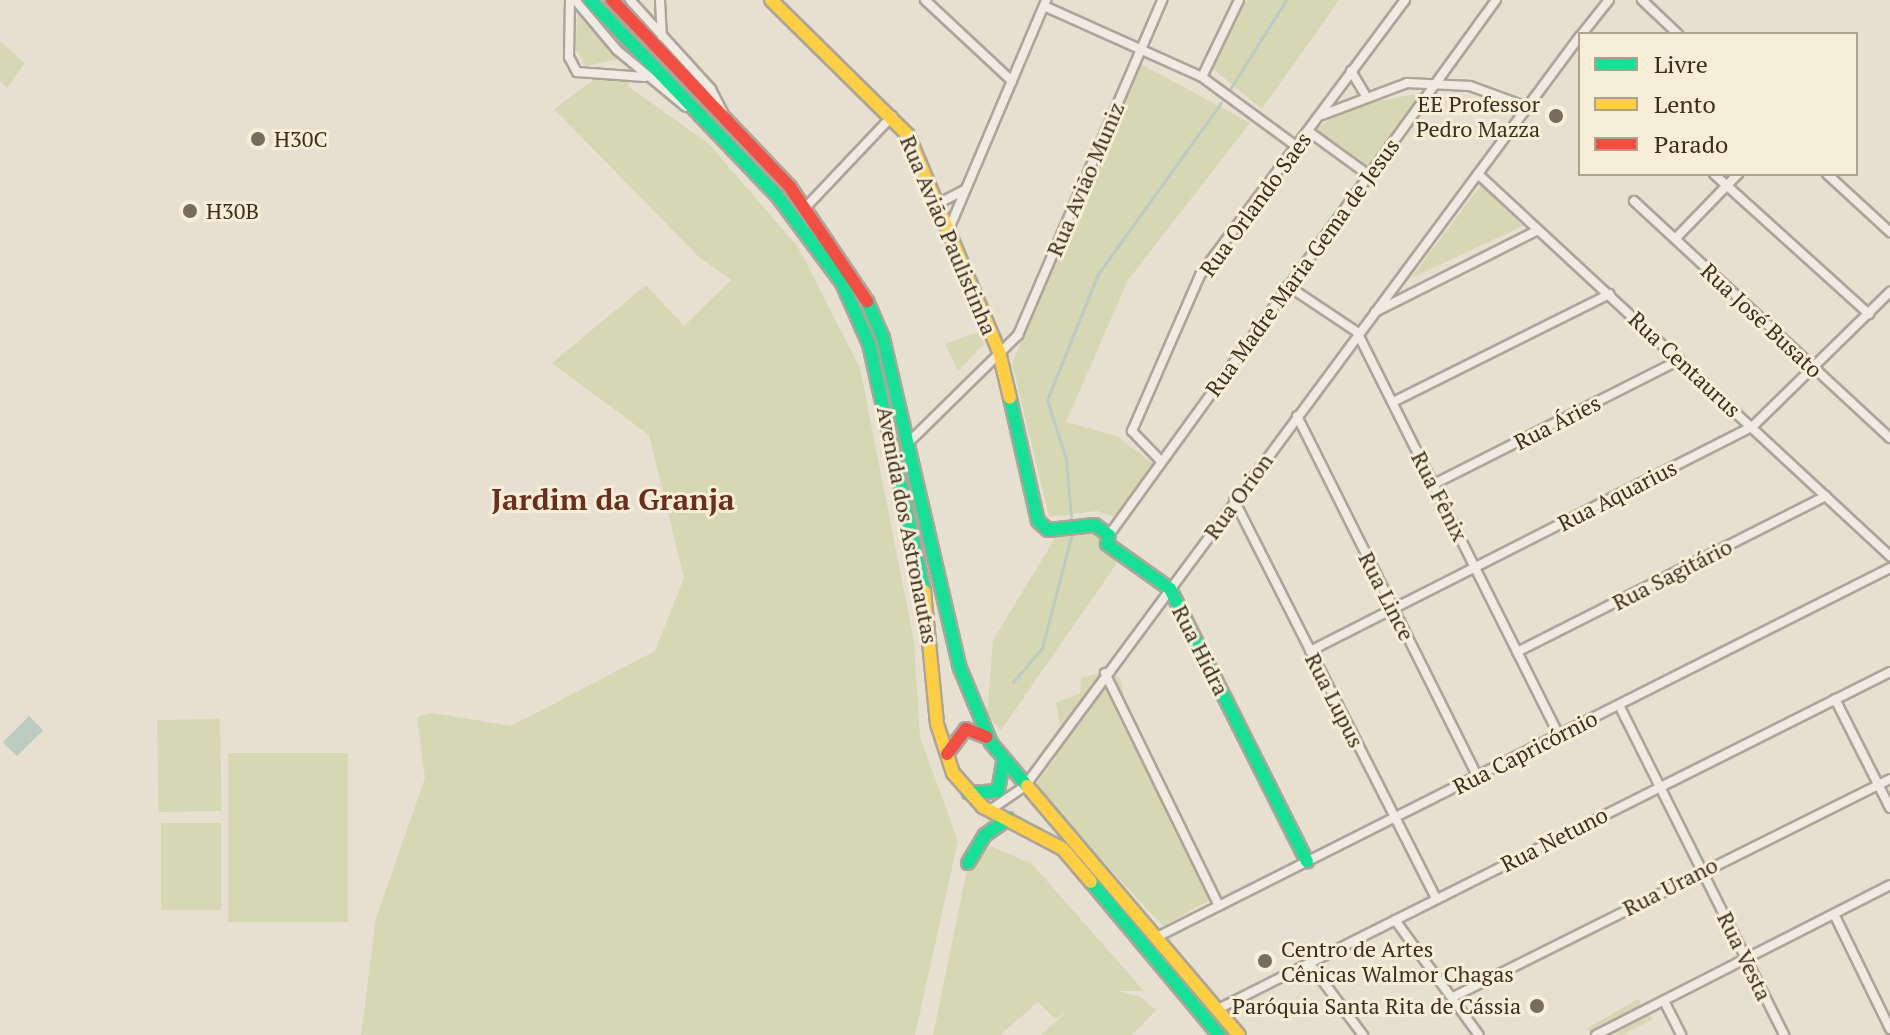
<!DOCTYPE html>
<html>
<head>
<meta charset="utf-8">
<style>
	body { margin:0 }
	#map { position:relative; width:1890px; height:1035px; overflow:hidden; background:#e7e0d1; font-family:"PT Serif",serif }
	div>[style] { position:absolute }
	.green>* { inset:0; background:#d6d7b3; transform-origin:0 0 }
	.water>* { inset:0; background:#bcccc2; transform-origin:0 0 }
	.stream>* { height:3px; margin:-1.5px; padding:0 1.5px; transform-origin:1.5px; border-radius:1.5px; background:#bcccc2 }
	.roads { filter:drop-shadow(2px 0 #ada599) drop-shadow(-2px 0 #ada599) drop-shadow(0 2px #ada599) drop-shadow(0 -2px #ada599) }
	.street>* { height:8px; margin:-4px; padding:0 4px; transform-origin:4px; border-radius:4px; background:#efebe3 }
	.fast>* { height:12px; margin:-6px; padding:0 6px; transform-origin:6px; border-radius:6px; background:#16e098 }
	.slow>* { height:12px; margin:-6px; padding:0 6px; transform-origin:6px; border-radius:6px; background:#ffcf43 }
	.jam>* { height:12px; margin:-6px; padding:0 6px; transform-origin:6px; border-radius:6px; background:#f24e42 }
	.dots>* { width:22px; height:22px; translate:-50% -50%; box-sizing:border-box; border:4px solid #f7eed8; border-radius:50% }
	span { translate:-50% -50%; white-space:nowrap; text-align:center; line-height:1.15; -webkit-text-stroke:6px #f7eed8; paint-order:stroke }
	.poi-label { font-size:22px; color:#3d2e20 }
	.right { translate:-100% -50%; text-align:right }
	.left { translate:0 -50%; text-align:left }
	.street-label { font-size:22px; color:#3d2e20 }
	.district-label { font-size:30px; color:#6b2e1e; font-weight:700 }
	.legend { position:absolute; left:1578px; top:32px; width:280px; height:144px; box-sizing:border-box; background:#f7eed8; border:2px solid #ada18e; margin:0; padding:10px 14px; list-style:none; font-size:24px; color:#3d2e20 }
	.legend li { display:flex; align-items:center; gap:16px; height:40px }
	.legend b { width:40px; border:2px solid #ada18e }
</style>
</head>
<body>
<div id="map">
	<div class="green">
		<i style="clip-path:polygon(1247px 0,1339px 0,1262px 109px,1213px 69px)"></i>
		<i style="clip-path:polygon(577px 14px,618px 59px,586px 66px,576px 50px)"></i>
		<i style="clip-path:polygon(0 41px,25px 63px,7px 88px,0 82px)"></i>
		<i style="clip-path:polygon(1141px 64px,1250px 123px,1128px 280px,1066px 422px,1117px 436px,1153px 463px,1116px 517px,1097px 511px,1049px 517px,1012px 363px)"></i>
		<i style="clip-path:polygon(636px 76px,628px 86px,708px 143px,798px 247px,860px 368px,914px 641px,920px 737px,958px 841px,915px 1035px,361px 1035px,376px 918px,425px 778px,417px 717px,433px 713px,511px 726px,655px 651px,684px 578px,649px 435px,552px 363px,646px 285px,684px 326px,731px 280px,698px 256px,554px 109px,597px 77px)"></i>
		<i style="clip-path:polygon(1426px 92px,1370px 167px,1316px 129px,1352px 106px)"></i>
		<i style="clip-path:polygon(1481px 185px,1523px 226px,1411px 278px)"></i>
		<i style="clip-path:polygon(979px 332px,984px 344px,958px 371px,945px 344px)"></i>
		<i style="clip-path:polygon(1060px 530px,1099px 530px,1117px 563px,1001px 730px,987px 716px,993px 640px)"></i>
		<i style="clip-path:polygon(1108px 671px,1120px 678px,1126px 704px,1117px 713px,1210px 900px,1163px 926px,1034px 787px,1057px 756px,1043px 750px,1060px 726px,1056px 703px,1080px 693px,1081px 678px)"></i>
		<i style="left:220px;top:719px;width:92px;height:63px;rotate:89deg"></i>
		<i style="left:228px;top:753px;width:120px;height:169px"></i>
		<i style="left:161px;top:823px;width:60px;height:87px"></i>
		<i style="clip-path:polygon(991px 846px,1032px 864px,1144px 991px,1116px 991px,1139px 996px,1156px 1010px,1132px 1035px,1041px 1035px,1067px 1011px,1055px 1019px,1038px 1002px,1000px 1035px,933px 1035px,968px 865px)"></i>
		<i style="clip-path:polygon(1638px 999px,1653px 1019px,1622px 1035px,1584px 1030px)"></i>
	</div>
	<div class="water">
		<i style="left:29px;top:716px;width:20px;height:37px;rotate:45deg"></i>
	</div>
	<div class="stream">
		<i style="left:1230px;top:89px;width:105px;rotate:-57.8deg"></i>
		<i style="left:1071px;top:517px;width:58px;rotate:-94.9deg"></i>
		<i style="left:1066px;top:459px;width:62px;rotate:-107.9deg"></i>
		<i style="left:1047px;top:400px;width:136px;rotate:-68deg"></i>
		<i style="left:1098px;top:274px;width:211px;rotate:-54.3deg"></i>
		<i style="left:1013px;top:682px;width:45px;rotate:-49.5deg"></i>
		<i style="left:1042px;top:648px;width:119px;rotate:-75.4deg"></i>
	</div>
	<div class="roads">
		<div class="street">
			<i style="left:570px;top:0;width:57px;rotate:91deg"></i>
			<i style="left:569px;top:57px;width:17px;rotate:62deg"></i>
			<i style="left:577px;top:72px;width:68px;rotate:4.2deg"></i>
			<i style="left:575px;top:0;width:65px;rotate:50deg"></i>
			<i style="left:617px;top:50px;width:89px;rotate:39.6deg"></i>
			<i style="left:630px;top:0;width:120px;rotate:47.7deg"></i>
			<i style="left:711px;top:89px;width:27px;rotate:63deg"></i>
			<i style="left:660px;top:0;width:36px;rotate:87deg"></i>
			<i style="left:925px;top:0;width:119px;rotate:43deg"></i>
			<i style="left:1642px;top:0;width:50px;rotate:43.4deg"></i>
			<i style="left:1044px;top:6px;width:173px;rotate:24.2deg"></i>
			<i style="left:1202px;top:77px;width:117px;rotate:36.3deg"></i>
			<i style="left:1582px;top:34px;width:43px;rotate:-51.5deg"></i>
			<i style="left:1351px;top:71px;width:26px;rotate:59deg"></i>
			<i style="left:1202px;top:77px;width:85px;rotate:-64.3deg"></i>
			<i style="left:1322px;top:115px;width:91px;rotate:-20.6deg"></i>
			<i style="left:1407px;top:83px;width:63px;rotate:2.7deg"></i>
			<i style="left:1470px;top:86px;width:61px;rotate:20.2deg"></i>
			<i style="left:1308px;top:131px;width:77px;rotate:36deg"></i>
			<i style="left:1478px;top:174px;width:562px;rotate:42.84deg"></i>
			<i style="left:1714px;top:174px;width:209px;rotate:42.1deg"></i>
			<i style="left:1827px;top:174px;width:86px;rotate:42.6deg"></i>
			<i style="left:1634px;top:201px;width:349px;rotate:42.8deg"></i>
			<i style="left:939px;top:203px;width:29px;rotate:-27deg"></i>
			<i style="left:807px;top:206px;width:124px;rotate:-46.6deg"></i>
			<i style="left:949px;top:229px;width:249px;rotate:-67deg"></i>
			<i style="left:1675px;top:239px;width:91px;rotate:-45.9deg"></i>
			<i style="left:1288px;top:286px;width:83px;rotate:33.7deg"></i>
			<i style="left:1357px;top:332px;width:451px;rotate:63.4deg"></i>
			<i style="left:1375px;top:312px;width:182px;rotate:-26.7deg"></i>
			<i style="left:1393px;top:402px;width:242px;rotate:-26.5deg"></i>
			<i style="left:1297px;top:416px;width:402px;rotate:63.4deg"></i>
			<i style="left:907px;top:444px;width:156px;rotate:-44.5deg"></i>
			<i style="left:1018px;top:335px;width:365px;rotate:-66.7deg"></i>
			<i style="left:1159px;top:459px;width:39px;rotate:-134deg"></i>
			<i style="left:1132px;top:431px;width:170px;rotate:-66.4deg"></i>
			<i style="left:1200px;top:275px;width:343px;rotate:-53.3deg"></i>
			<i style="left:1434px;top:484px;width:275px;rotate:-26.8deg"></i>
			<i style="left:1234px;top:500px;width:447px;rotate:63.1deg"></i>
			<i style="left:1109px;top:535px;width:660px;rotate:-54.12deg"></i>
			<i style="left:1310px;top:651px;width:497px;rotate:-26.9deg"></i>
			<i style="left:1753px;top:426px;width:192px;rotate:-44.4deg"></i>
			<i style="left:1517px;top:652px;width:346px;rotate:-26.8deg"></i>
			<i style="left:1105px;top:673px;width:259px;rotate:63.9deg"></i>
			<i style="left:1835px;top:699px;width:122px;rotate:63.2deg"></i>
			<i style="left:1619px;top:705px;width:369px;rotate:63.4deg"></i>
			<i style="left:990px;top:810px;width:42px;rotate:-34.4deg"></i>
			<i style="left:1025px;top:786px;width:933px;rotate:-53.5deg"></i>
			<i style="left:1834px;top:914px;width:128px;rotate:64deg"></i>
			<i style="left:1395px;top:920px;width:142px;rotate:53.9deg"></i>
			<i style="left:1161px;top:935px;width:816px;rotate:-26.72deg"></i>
			<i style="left:1310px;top:964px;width:89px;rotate:53.3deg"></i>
			<i style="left:1453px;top:997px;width:488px;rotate:-26.5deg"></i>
			<i style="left:1664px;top:1001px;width:38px;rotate:63deg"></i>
			<i style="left:1218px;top:1009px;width:752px;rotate:-26.63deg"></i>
			<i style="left:1596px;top:1035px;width:330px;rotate:-27deg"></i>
		</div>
		<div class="fast">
			<i style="left:590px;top:0;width:272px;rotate:46.3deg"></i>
			<i style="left:778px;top:197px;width:107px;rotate:53.3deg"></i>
			<i style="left:842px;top:283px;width:67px;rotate:66.1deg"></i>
			<i style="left:869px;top:344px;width:253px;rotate:77.4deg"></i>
			<i style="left:867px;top:301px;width:40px;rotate:66.6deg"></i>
			<i style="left:883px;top:338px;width:339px;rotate:76.9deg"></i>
			<i style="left:960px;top:668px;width:81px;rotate:67.5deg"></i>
			<i style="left:991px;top:743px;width:56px;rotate:50.1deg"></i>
			<i style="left:1010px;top:398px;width:126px;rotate:77.2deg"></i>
			<i style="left:1038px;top:521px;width:13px;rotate:42deg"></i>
			<i style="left:1048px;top:530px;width:47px;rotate:-6.1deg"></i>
			<i style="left:1095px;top:525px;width:17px;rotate:36deg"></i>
			<i style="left:1109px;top:535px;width:9px;rotate:103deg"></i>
			<i style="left:1107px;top:544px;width:77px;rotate:35.5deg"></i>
			<i style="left:1170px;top:589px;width:305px;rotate:63.3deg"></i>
			<i style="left:969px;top:793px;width:29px;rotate:-4deg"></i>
			<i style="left:998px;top:791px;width:29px;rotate:-80deg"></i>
			<i style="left:968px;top:863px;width:33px;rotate:-59deg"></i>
			<i style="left:985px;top:835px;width:28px;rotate:-35deg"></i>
			<i style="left:1091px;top:882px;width:199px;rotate:50.1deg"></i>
		</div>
		<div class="slow">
			<i style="left:771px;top:0;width:192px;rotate:44.6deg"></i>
			<i style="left:908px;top:135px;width:235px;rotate:67.2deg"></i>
			<i style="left:999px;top:352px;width:47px;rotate:76.6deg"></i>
			<i style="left:924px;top:591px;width:134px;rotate:84.4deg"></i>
			<i style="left:937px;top:724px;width:52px;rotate:71.9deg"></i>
			<i style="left:953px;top:773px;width:45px;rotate:48.6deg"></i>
			<i style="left:983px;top:807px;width:90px;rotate:27.7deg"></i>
			<i style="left:1063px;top:849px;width:43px;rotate:49.7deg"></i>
			<i style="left:1027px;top:786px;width:327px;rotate:49.6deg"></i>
		</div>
		<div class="jam">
			<i style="left:612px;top:0;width:258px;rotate:46.4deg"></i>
			<i style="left:790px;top:187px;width:138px;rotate:56deg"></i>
			<i style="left:947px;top:754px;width:31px;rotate:-53deg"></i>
			<i style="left:966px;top:729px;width:22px;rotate:21deg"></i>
		</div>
	</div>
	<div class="dots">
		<i style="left:1556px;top:116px;background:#786c5e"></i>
		<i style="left:258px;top:139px;background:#786c5e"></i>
		<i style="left:190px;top:211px;background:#786c5e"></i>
		<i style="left:1265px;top:961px;background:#786c5e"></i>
		<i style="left:1537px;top:1006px;background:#786c5e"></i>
	</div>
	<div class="poi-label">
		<span class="right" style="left:1540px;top:116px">EE Professor<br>Pedro Mazza</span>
		<span class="left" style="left:274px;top:139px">H30C</span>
		<span class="left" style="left:206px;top:211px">H30B</span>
		<span class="left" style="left:1281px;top:961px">Centro de Artes<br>Cênicas Walmor Chagas</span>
		<span class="right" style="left:1521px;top:1006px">Paróquia Santa Rita de Cássia</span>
	</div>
	<div class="street-label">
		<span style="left:1085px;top:179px;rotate:-67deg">Rua Avião Muniz</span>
		<span style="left:1255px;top:204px;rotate:-54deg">Rua Orlando Saes</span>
		<span style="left:949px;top:235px;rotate:67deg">Rua Avião Paulistinha</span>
		<span style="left:1302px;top:267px;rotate:-54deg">Rua Madre Maria Gema de Jesus</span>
		<span style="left:1762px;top:320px;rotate:43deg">Rua José Busato</span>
		<span style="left:1685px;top:364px;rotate:43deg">Rua Centaurus</span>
		<span style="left:1557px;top:422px;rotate:-27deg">Rua Áries</span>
		<span style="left:1617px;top:495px;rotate:-27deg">Rua Aquarius</span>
		<span style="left:1238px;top:496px;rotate:-54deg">Rua Orion</span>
		<span style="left:1440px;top:496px;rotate:63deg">Rua Fênix</span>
		<span style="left:908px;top:525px;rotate:79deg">Avenida dos Astronautas</span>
		<span style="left:1672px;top:574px;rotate:-27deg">Rua Sagitário</span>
		<span style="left:1387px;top:596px;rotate:63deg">Rua Lince</span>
		<span style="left:1201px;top:650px;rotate:63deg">Rua Hidra</span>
		<span style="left:1335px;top:700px;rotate:63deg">Rua Lupus</span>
		<span style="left:1525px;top:752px;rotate:-27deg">Rua Capricórnio</span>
		<span style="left:1554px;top:839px;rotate:-27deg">Rua Netuno</span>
		<span style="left:1670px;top:886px;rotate:-27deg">Rua Urano</span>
		<span style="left:1745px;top:956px;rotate:64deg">Rua Vesta</span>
	</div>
	<div class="district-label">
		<span style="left:613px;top:499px">Jardim da Granja</span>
	</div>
	<ul class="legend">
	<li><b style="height:10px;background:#16e098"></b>Livre</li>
	<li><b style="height:10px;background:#ffcf43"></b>Lento</li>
	<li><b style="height:10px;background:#f24e42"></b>Parado</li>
	</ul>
</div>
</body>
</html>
